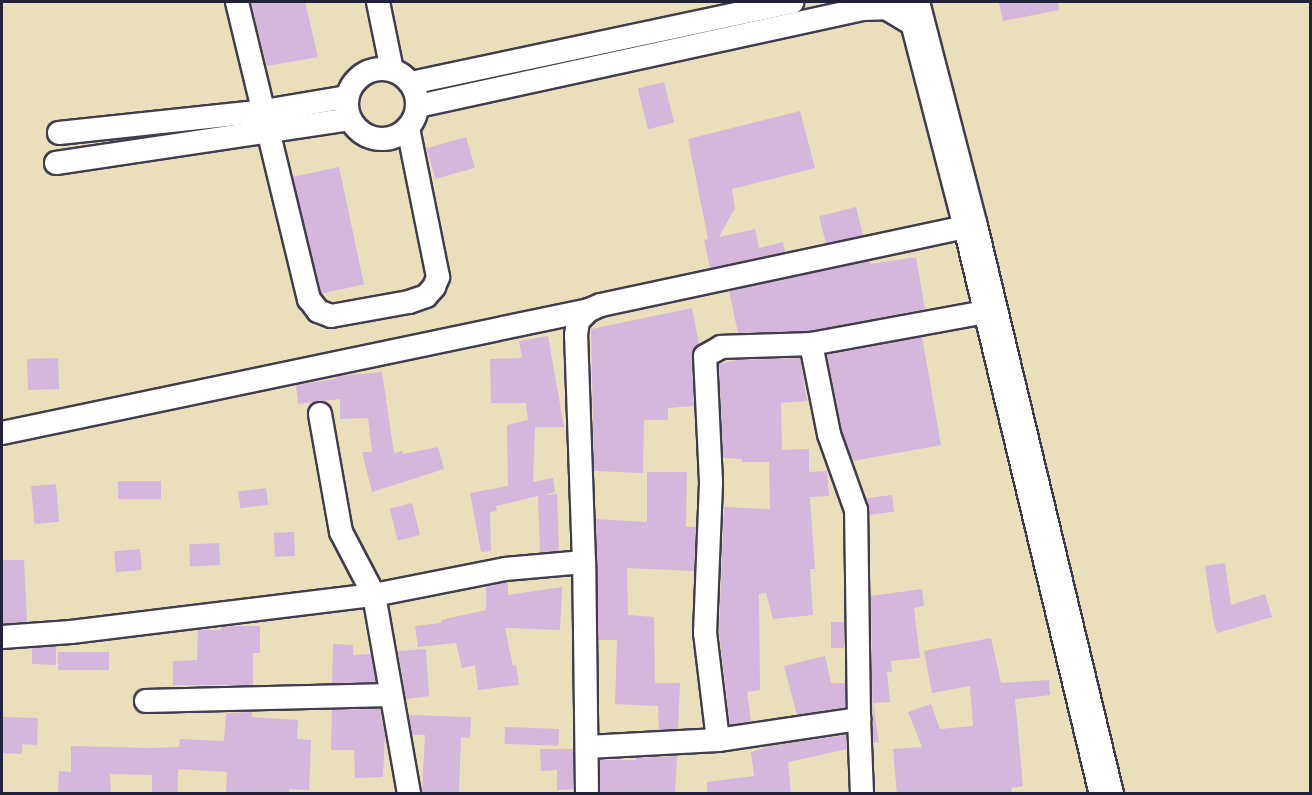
<!DOCTYPE html>
<html>
<head>
<meta charset="utf-8">
<style>
	body { margin:0 }
	#map { position:relative; width:1312px; height:795px; overflow:hidden; background:#eadfbb; font-family:Caveat,sans-serif }
	div>[style] { position:absolute }
	.building>* { inset:0; background:#d5b6dc; transform-origin:0 0 }
	.roads { filter:drop-shadow(2px 0 #403e4e) drop-shadow(-2px 0 #403e4e) drop-shadow(0 2px #403e4e) drop-shadow(0 -2px #403e4e) }
	.minor>* { height:22px; margin:-11px; padding:0 11px; transform-origin:11px; border-radius:11px; background:#fff }
	.minor>.ring { margin:-11px; padding:0; box-sizing:content-box; background:none; border:22px solid #fff; border-radius:50% }
	.highway>* { height:33px; margin:-16.5px; padding:0 16.5px; transform-origin:16.5px; border-radius:16.5px; background:#fff }
	span { translate:-50% -50%; white-space:nowrap; text-align:center; line-height:1.15; -webkit-text-stroke:6px #fdfcf7; paint-order:stroke }
	.frame { position:absolute; inset:0; border:3px solid #22223b; pointer-events:none }
</style>
</head>
<body>
<div id="map">
	<div class="building">
		<i style="clip-path:polygon(251px 2px,305px 2px,318px 57px,267px 66px)"></i>
		<i style="clip-path:polygon(1009px 2px,1058px 2px,1059px 10px,1003px 21px,999px 3px)"></i>
		<i style="left:664px;top:82px;width:42px;height:27px;rotate:76deg"></i>
		<i style="clip-path:polygon(800px 111px,815px 168px,732px 189px,735px 208px,719px 237px,755px 229px,759px 248px,783px 242px,785px 252px,710px 268px,704px 240px,708px 239px,688px 139px)"></i>
		<i style="left:466px;top:137px;width:32px;height:41px;rotate:74deg"></i>
		<i style="left:339px;top:167px;width:120px;height:47px;rotate:78deg"></i>
		<i style="left:856px;top:207px;width:29px;height:38px;rotate:76deg"></i>
		<i style="clip-path:polygon(916px 257px,925px 309px,810px 331px,738px 333px,729px 291px,870px 261px,871px 264px)"></i>
		<i style="clip-path:polygon(692px 308px,699px 344px,694px 349px,692px 357px,694px 406px,668px 408px,668px 420px,644px 420px,643px 473px,594px 471px,591px 329px)"></i>
		<i style="clip-path:polygon(548px 336px,564px 427px,535px 427px,533px 482px,553px 478px,555px 492px,544px 495px,557px 494px,559px 551px,540px 552px,538px 496px,496px 506px,497px 511px,490px 512px,491px 551px,481px 552px,470px 493px,508px 486px,507px 425px,528px 420px,526px 403px,491px 403px,490px 359px,522px 358px,519px 341px)"></i>
		<i style="clip-path:polygon(922px 337px,941px 445px,853px 461px,842px 430px,827px 355px)"></i>
		<i style="left:58px;top:358px;width:31px;height:31px;rotate:88deg"></i>
		<i style="clip-path:polygon(800px 358px,807px 401px,781px 403px,782px 450px,809px 449px,809px 472px,827px 471px,829px 496px,810px 497px,815px 569px,810px 569px,813px 615px,773px 619px,766px 593px,759px 594px,760px 690px,747px 692px,751px 721px,730px 725px,719px 632px,724px 507px,770px 509px,769px 462px,742px 462px,742px 459px,723px 458px,719px 364px,737px 360px)"></i>
		<i style="clip-path:polygon(382px 372px,394px 453px,402px 451px,403px 454px,438px 447px,444px 469px,372px 492px,362px 452px,372px 452px,368px 418px,340px 419px,340px 399px,298px 404px,296px 385px,335px 379px,338px 376px)"></i>
		<i style="clip-path:polygon(647px 472px,687px 472px,686px 527px,696px 527px,694px 571px,627px 568px,628px 615px,654px 617px,655px 683px,680px 683px,678px 729px,659px 730px,658px 706px,615px 704px,617px 640px,598px 640px,596px 519px,647px 522px)"></i>
		<i style="left:118px;top:481px;width:43px;height:18px"></i>
		<i style="left:56px;top:484px;width:38px;height:25px;rotate:85deg"></i>
		<i style="left:266px;top:488px;width:17px;height:28px;rotate:83deg"></i>
		<i style="left:892px;top:495px;width:17px;height:26px;rotate:83deg"></i>
		<i style="left:412px;top:503px;width:33px;height:23px;rotate:76deg"></i>
		<i style="left:294px;top:532px;width:24px;height:20px;rotate:88deg"></i>
		<i style="left:219px;top:543px;width:22px;height:30px;rotate:87deg"></i>
		<i style="left:140px;top:549px;width:21px;height:26px;rotate:85deg"></i>
		<i style="clip-path:polygon(2px 560px,24px 560px,27px 622px,2px 624px)"></i>
		<i style="clip-path:polygon(1225px 563px,1231px 605px,1265px 594px,1272px 617px,1217px 633px,1213px 619px,1205px 566px)"></i>
		<i style="clip-path:polygon(508px 582px,508px 595px,562px 587px,560px 630px,505px 628px,513px 666px,516px 665px,519px 685px,478px 690px,475px 665px,462px 668px,456px 643px,418px 647px,415px 626px,441px 623px,441px 620px,486px 610px,486px 587px)"></i>
		<i style="clip-path:polygon(922px 589px,924px 606px,914px 608px,920px 658px,891px 661px,892px 672px,887px 672px,890px 702px,873px 703px,879px 742px,873px 743px,871px 596px)"></i>
		<i style="left:844px;top:622px;width:26px;height:13px;rotate:90deg"></i>
		<i style="clip-path:polygon(234px 626px,260px 626px,260px 653px,253px 653px,253px 685px,173px 685px,173px 661px,197px 660px,198px 630px,221px 630px,221px 627px)"></i>
		<i style="clip-path:polygon(991px 638px,1001px 683px,1049px 680px,1050px 695px,1015px 699px,1023px 786px,1011px 788px,1012px 794px,897px 794px,893px 749px,922px 747px,908px 712px,931px 704px,940px 729px,973px 726px,970px 686px,932px 693px,924px 651px)"></i>
		<i style="clip-path:polygon(333px 644px,353px 645px,353px 655px,371px 654px,376px 682px,332px 683px)"></i>
		<i style="clip-path:polygon(45px 647px,56px 647px,56px 665px,32px 664px,32px 648px)"></i>
		<i style="clip-path:polygon(426px 649px,429px 696px,406px 699px,398px 651px)"></i>
		<i style="left:58px;top:652px;width:51px;height:18px"></i>
		<i style="clip-path:polygon(825px 656px,831px 683px,845px 683px,845px 707px,797px 715px,784px 666px)"></i>
		<i style="clip-path:polygon(380px 709px,385px 734px,383px 777px,355px 778px,354px 750px,331px 750px,332px 710px)"></i>
		<i style="clip-path:polygon(252px 712px,252px 717px,298px 720px,297px 739px,311px 740px,309px 790px,289px 789px,289px 794px,226px 794px,227px 772px,178px 769px,178px 794px,152px 794px,152px 775px,110px 774px,111px 792px,58px 792px,59px 771px,71px 772px,71px 746px,151px 748px,179px 747px,180px 739px,224px 741px,226px 713px)"></i>
		<i style="clip-path:polygon(409px 715px,471px 717px,470px 738px,461px 737px,459px 794px,422px 794px,425px 735px,412px 735px)"></i>
		<i style="clip-path:polygon(2px 717px,38px 718px,37px 745px,22px 744px,22px 754px,2px 753px)"></i>
		<i style="left:505px;top:727px;width:54px;height:17px;rotate:2deg"></i>
		<i style="clip-path:polygon(846px 735px,847px 749px,788px 762px,791px 794px,707px 794px,707px 782px,754px 776px,751px 752px,770px 746px)"></i>
		<i style="clip-path:polygon(540px 749px,573px 749px,573px 789px,557px 790px,557px 770px,541px 771px)"></i>
		<i style="clip-path:polygon(677px 756px,675px 794px,600px 794px,600px 760px,636px 760px,636px 758px)"></i>
	</div>
	<div class="roads">
		<div class="minor">
			<i style="left:237px;top:2px;width:306px;rotate:76.4deg"></i>
			<i style="left:309px;top:299px;width:15px;rotate:53deg"></i>
			<i style="left:318px;top:311px;width:14px;rotate:21deg"></i>
			<i style="left:331px;top:316px;width:79px;rotate:-10.2deg"></i>
			<i style="left:409px;top:302px;width:18px;rotate:-19deg"></i>
			<i style="left:426px;top:296px;width:12px;rotate:-48deg"></i>
			<i style="left:434px;top:287px;width:11px;rotate:-68deg"></i>
			<i style="left:438px;top:277px;width:152px;rotate:-101.4deg"></i>
			<i style="left:378px;top:2px;width:69px;rotate:78.4deg"></i>
			<i class="ring" style="left:347px;top:69px;width:48px;height:48px"></i>
			<i style="left:411px;top:83px;width:390px;rotate:-12deg"></i>
			<i style="left:418px;top:106px;width:454px;rotate:-12.3deg"></i>
			<i style="left:862px;top:9px;width:24px;rotate:-2deg"></i>
			<i style="left:886px;top:8px;width:37px;rotate:31deg"></i>
			<i style="left:59px;top:133px;width:206px;rotate:-6.1deg"></i>
			<i style="left:264px;top:111px;width:84px;rotate:-9.6deg"></i>
			<i style="left:56px;top:163px;width:297px;rotate:-8.5deg"></i>
			<i style="left:320px;top:414px;width:120px;rotate:79.9deg"></i>
			<i style="left:341px;top:532px;width:71px;rotate:62.4deg"></i>
			<i style="left:374px;top:595px;width:202px;rotate:80deg"></i>
			<i style="left:2px;top:433px;width:600px;rotate:-11.83deg"></i>
			<i style="left:589px;top:310px;width:13px;rotate:-23deg"></i>
			<i style="left:601px;top:305px;width:377px;rotate:-12.1deg"></i>
			<i style="left:2px;top:637px;width:69px;rotate:-4.1deg"></i>
			<i style="left:71px;top:632px;width:305px;rotate:-7deg"></i>
			<i style="left:374px;top:595px;width:134px;rotate:-11.2deg"></i>
			<i style="left:505px;top:569px;width:79px;rotate:-5.1deg"></i>
			<i style="left:146px;top:701px;width:245px;rotate:-1.4deg"></i>
			<i style="left:859px;top:719px;width:209px;rotate:-90.8deg"></i>
			<i style="left:856px;top:510px;width:81px;rotate:-109.6deg"></i>
			<i style="left:829px;top:434px;width:92px;rotate:-101.3deg"></i>
			<i style="left:811px;top:344px;width:182px;rotate:-10.4deg"></i>
			<i style="left:718px;top:740px;width:108px;rotate:-96.9deg"></i>
			<i style="left:705px;top:633px;width:151px;rotate:-87.7deg"></i>
			<i style="left:711px;top:482px;width:126px;rotate:-92.7deg"></i>
			<i style="left:705px;top:356px;width:18px;rotate:-29deg"></i>
			<i style="left:721px;top:347px;width:90px;rotate:-1.9deg"></i>
			<i style="left:587px;top:747px;width:131px;rotate:-3.1deg"></i>
			<i style="left:718px;top:740px;width:143px;rotate:-8.5deg"></i>
			<i style="left:859px;top:719px;width:75px;rotate:87.7deg"></i>
			<i style="left:587px;top:794px;width:232px;rotate:-90.7deg"></i>
			<i style="left:584px;top:562px;width:227px;rotate:-92deg"></i>
			<i style="left:576px;top:335px;width:14px;rotate:-82deg"></i>
			<i style="left:578px;top:321px;width:16px;rotate:-45deg"></i>
		</div>
		<div class="highway">
			<i style="left:912px;top:2px;width:231px;rotate:75.5deg"></i>
			<i style="left:970px;top:226px;width:584px;rotate:76.53deg"></i>
		</div>
	</div>
	<div class="frame"></div>
</div>
</body>
</html>
